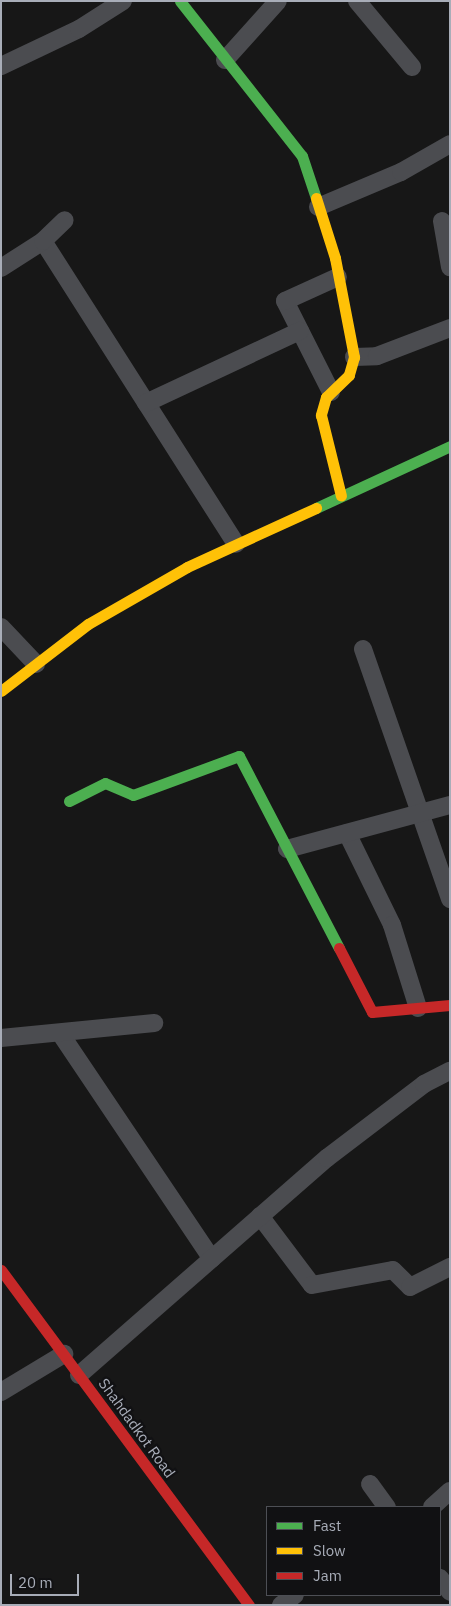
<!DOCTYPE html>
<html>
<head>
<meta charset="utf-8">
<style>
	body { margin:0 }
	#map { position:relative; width:451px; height:1606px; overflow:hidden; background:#171717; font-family:"IBM Plex Sans",sans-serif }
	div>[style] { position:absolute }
	.street>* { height:18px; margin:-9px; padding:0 9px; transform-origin:9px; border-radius:9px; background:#4b4c50 }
	.fast>* { height:11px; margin:-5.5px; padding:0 5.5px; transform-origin:5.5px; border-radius:5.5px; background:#4caf50 }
	.slow>* { height:11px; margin:-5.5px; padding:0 5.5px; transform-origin:5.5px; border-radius:5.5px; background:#ffc107 }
	.jam>* { height:11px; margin:-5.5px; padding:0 5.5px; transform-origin:5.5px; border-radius:5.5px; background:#c62828 }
	span { translate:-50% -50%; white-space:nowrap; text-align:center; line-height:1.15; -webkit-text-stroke:4.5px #111113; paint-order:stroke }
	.street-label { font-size:15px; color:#a8adb8 }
	.frame { position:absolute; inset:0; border:2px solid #a8adb8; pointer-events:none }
	.legend { position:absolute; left:266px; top:1506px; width:175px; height:90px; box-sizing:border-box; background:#111113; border:1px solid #4d4f55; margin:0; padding:6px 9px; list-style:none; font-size:15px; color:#a8adb8 }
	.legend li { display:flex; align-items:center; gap:10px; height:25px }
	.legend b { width:25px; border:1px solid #4d4f55 }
	.scale { position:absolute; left:10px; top:1574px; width:69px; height:22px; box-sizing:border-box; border:2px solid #a8adb8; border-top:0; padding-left:6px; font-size:15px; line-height:18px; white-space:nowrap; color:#a8adb8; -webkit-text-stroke:4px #111113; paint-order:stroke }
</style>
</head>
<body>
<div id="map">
	<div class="street">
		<i style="left:357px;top:1px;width:86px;rotate:50.2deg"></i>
		<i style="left:225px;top:60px;width:79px;rotate:-48.1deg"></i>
		<i style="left:1px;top:66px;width:86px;rotate:-25.4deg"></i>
		<i style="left:79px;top:29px;width:52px;rotate:-32.5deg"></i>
		<i style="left:318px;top:207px;width:90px;rotate:-22.9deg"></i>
		<i style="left:401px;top:172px;width:56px;rotate:-29.7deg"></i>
		<i style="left:442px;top:221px;width:47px;rotate:80.1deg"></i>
		<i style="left:43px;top:241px;width:359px;rotate:57.5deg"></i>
		<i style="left:1px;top:268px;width:50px;rotate:-32.7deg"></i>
		<i style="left:43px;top:241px;width:30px;rotate:-44deg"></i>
		<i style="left:354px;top:357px;width:23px;rotate:-2deg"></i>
		<i style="left:377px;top:356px;width:78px;rotate:-21deg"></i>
		<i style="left:331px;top:392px;width:102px;rotate:-116.8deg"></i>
		<i style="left:285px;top:301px;width:58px;rotate:-24.4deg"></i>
		<i style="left:146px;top:403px;width:170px;rotate:-25.1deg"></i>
		<i style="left:1px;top:627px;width:51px;rotate:46.6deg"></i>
		<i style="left:363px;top:649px;width:265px;rotate:70.8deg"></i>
		<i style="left:347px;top:833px;width:102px;rotate:63.9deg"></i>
		<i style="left:392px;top:925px;width:87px;rotate:72.6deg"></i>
		<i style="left:287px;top:849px;width:169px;rotate:-15.1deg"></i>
		<i style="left:60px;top:1033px;width:272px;rotate:56.1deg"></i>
		<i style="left:1px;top:1038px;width:154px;rotate:-5.6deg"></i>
		<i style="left:260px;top:1216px;width:86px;rotate:53deg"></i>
		<i style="left:312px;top:1285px;width:82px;rotate:-10.5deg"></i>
		<i style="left:393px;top:1270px;width:24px;rotate:45deg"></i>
		<i style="left:410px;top:1287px;width:45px;rotate:-26.6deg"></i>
		<i style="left:79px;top:1375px;width:330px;rotate:-41.2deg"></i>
		<i style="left:327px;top:1158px;width:122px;rotate:-37.3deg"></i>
		<i style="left:424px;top:1084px;width:29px;rotate:-27deg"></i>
		<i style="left:1px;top:1392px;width:74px;rotate:-31.1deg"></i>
		<i style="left:370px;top:1484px;width:29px;rotate:54deg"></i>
		<i style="left:432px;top:1507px;width:24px;rotate:-42deg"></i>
		<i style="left:440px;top:1578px;width:17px;rotate:54deg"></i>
		<i style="left:281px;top:1605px;width:17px;rotate:-36deg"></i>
	</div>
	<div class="fast">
		<i style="left:180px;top:1px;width:197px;rotate:51.8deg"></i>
		<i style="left:302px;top:156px;width:44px;rotate:71.6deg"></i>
		<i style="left:316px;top:508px;width:148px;rotate:-24.8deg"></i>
		<i style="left:69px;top:801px;width:40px;rotate:-26.6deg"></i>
		<i style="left:105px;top:783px;width:30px;rotate:23deg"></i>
		<i style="left:133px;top:795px;width:113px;rotate:-20.2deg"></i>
		<i style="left:239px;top:756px;width:216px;rotate:62.5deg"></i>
	</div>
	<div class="slow">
		<i style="left:316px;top:198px;width:63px;rotate:72.4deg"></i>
		<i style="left:335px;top:258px;width:101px;rotate:79.1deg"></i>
		<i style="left:354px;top:357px;width:19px;rotate:106deg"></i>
		<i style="left:349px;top:375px;width:32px;rotate:136deg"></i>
		<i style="left:326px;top:397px;width:19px;rotate:106deg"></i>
		<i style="left:321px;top:415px;width:83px;rotate:76.1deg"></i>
		<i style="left:1px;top:691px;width:110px;rotate:-37.6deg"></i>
		<i style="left:88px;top:624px;width:114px;rotate:-29.9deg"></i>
		<i style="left:187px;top:567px;width:142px;rotate:-24.6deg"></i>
	</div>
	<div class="jam">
		<i style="left:339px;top:948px;width:72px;rotate:62.7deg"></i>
		<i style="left:372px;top:1012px;width:78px;rotate:-5.1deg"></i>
		<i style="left:1px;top:1270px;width:417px;rotate:53.5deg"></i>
	</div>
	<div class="street-label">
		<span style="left:137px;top:1428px;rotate:54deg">Shahdadkot Road</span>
	</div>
	<div class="frame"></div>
	<ul class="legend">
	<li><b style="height:6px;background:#4caf50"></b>Fast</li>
	<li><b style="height:6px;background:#ffc107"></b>Slow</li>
	<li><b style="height:6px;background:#c62828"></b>Jam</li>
	</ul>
	<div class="scale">20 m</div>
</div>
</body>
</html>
